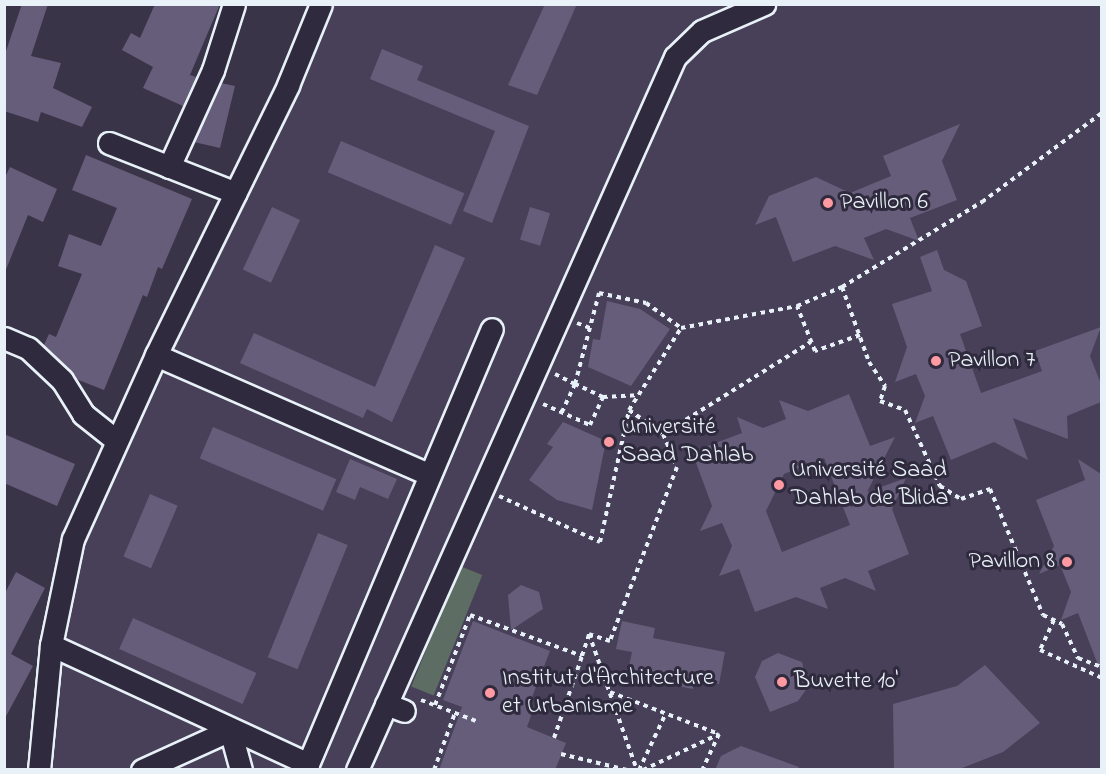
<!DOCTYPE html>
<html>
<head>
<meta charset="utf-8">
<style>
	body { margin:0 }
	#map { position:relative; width:1106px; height:774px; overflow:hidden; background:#3a3449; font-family:"Indie Flower",sans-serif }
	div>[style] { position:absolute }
	.built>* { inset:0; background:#474058 }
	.green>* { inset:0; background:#5e6d64; transform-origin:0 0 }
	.building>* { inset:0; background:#665d7b; transform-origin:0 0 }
	.path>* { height:4px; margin-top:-2px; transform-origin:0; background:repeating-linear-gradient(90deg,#e8f1f8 0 4.5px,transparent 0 9px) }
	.roads { filter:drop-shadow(2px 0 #e8f1f8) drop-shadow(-2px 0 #e8f1f8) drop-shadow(0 2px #e8f1f8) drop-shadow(0 -2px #e8f1f8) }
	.minor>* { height:21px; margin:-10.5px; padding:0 10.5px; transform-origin:10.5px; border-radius:10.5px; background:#2f2a3d }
	.dots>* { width:16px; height:16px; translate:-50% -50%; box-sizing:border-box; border:3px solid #2f2a3d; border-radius:50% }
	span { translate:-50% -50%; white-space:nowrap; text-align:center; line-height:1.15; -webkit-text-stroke:6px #2f2a3d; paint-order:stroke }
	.poi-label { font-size:24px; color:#e8f1f8 }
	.left { translate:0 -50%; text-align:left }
	.right { translate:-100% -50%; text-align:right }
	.frame { position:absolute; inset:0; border:6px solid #e8f1f8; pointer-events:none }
</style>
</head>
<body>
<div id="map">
	<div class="built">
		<i style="clip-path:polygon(323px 5px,1101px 5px,1101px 769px,39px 770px,73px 539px)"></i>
	</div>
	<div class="green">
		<i style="left:460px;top:566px;width:24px;height:130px;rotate:22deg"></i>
	</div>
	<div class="building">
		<i style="clip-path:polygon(22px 4px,48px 4px,31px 56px,61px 63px,53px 88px,92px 107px,82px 127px,41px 112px,38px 122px,4px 111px,4px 57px)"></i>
		<i style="clip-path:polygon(155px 4px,220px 4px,190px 75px,196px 77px,183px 106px,143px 88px,153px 67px,122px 50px,131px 33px,140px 38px)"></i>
		<i style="clip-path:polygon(545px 4px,577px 4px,537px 95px,508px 85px)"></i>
		<i style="clip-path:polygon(382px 49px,423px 66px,417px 80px,529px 126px,492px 223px,463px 211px,495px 131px,370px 79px)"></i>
		<i style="clip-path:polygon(221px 83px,235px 86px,220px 148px,194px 142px)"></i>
		<i style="clip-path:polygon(960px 124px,942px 161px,957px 200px,910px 218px,919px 241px,886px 229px,864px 238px,874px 260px,835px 246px,793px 262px,776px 217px,755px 225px,769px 196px,816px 177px,850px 193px,891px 176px,883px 156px)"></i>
		<i style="left:341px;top:141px;width:134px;height:34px;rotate:23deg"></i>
		<i style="clip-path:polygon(86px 155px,192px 199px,162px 269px,158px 267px,147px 297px,143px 295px,104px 390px,76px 379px,44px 345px,49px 334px,56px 337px,82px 274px,58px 266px,69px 234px,101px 246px,117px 208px,72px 190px)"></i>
		<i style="clip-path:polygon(10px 167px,57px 189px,43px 222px,28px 215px,5px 272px,4px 179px)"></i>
		<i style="left:272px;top:207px;width:31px;height:69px;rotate:25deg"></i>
		<i style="left:530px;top:207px;width:21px;height:34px;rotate:17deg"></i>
		<i style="clip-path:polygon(435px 245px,465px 258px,392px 422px,367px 409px,363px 418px,240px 363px,254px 333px,375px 387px)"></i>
		<i style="clip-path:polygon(937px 250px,944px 270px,966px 281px,982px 326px,960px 334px,981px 393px,1042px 371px,1035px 351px,1101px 327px,1090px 356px,1101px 384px,1101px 402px,1067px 416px,1068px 439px,1013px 418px,1028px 460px,994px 442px,951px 460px,933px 416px,915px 423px,925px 396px,916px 374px,895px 382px,907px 347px,892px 304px,932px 291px,920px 257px)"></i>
		<i style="clip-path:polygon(607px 301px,640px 309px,670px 329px,631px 386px,588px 367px,593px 339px,600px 340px)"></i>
		<i style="clip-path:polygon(evenodd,849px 394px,870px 446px,895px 437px,867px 492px,906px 478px,892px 509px,909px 554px,868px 571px,876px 591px,845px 578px,820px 588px,828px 609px,796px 597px,755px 612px,739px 569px,719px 576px,732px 546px,722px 523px,700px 531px,712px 506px,692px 452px,742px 433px,737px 417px,763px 428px,786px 419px,779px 400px,808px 411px,849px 394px,824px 458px,850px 525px,782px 552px,766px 511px,784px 474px,824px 458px)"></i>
		<i style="clip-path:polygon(563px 422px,606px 441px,592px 510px,557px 500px,529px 480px,553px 447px,547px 444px)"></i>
		<i style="left:213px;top:427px;width:134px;height:34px;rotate:23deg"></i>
		<i style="clip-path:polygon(4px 434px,75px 464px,57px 506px,4px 483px)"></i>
		<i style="clip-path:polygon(350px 459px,397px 479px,388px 499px,360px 487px,355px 500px,336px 492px)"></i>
		<i style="clip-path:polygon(1078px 459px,1101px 474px,1100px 670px,1078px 613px,1061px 620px,1071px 592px,1060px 565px,1039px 574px,1054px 546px,1036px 500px,1085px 480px)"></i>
		<i style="left:150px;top:494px;width:30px;height:68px;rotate:23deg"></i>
		<i style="left:318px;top:533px;width:32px;height:134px;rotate:22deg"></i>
		<i style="clip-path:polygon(16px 572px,45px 588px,11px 654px,33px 666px,4px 720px,4px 595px)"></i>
		<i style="clip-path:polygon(521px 585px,539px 592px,543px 609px,511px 630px,508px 595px)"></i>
		<i style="left:133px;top:618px;width:135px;height:34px;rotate:24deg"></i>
		<i style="clip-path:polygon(473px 621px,550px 651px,529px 705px,534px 707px,527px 727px,566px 743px,555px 770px,439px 770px,462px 707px,443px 700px)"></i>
		<i style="clip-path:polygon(622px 621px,655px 628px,653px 638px,725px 652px,719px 684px,694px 679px,693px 689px,627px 676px,632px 652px,616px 649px)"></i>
		<i style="clip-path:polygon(778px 653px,802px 662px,808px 687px,798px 701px,770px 712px,755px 677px,762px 661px)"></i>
		<i style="clip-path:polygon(985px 665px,1040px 723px,1003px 752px,957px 770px,894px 770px,893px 704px,957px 686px)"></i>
		<i style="clip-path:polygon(741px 746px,799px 767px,798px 770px,715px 770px,721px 756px)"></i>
	</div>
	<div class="path">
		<i style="left:842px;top:287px;width:164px;rotate:-31.3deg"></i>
		<i style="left:982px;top:202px;width:149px;rotate:-36.6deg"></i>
		<i style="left:577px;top:323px;width:14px;rotate:21deg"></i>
		<i style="left:860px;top:335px;width:48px;rotate:160.4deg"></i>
		<i style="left:815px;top:351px;width:48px;rotate:-111.8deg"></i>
		<i style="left:797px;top:306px;width:49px;rotate:-22.9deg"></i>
		<i style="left:842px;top:287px;width:80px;rotate:70.2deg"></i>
		<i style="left:869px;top:362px;width:29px;rotate:56deg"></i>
		<i style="left:885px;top:386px;width:16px;rotate:108deg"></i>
		<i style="left:880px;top:401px;width:27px;rotate:20deg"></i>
		<i style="left:905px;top:410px;width:84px;rotate:65.3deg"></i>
		<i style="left:940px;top:486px;width:25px;rotate:32deg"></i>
		<i style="left:961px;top:499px;width:31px;rotate:-19deg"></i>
		<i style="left:990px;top:489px;width:137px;rotate:67.2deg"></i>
		<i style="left:1043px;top:615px;width:21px;rotate:25deg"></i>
		<i style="left:1062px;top:624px;width:38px;rotate:65deg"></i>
		<i style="left:1078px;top:658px;width:26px;rotate:21deg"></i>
		<i style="left:555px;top:374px;width:22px;rotate:27deg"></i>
		<i style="left:575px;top:384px;width:94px;rotate:-75.2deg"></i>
		<i style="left:599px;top:293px;width:48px;rotate:12deg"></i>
		<i style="left:646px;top:303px;width:43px;rotate:35.5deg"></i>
		<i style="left:603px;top:397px;width:34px;rotate:-3deg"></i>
		<i style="left:543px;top:404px;width:51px;rotate:24.1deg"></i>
		<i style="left:590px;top:425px;width:31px;rotate:-65deg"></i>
		<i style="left:603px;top:397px;width:31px;rotate:-155deg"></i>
		<i style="left:575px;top:384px;width:31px;rotate:115deg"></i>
		<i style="left:629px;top:410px;width:42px;rotate:35.2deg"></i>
		<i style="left:663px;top:434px;width:36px;rotate:67deg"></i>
		<i style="left:677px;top:467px;width:186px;rotate:111.1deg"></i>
		<i style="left:610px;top:641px;width:22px;rotate:-162deg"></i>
		<i style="left:589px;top:634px;width:144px;rotate:70.6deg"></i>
		<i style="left:663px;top:434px;width:174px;rotate:-31.9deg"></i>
		<i style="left:499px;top:496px;width:111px;rotate:24.5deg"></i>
		<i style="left:600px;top:542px;width:135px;rotate:-77.6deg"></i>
		<i style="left:629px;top:410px;width:97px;rotate:-57.6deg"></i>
		<i style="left:681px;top:328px;width:118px;rotate:-10.7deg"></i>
		<i style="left:1054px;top:620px;width:33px;rotate:115deg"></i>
		<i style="left:1040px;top:650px;width:68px;rotate:24.3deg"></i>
		<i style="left:610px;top:692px;width:117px;rotate:21.1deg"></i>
		<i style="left:719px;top:734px;width:40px;rotate:115deg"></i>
		<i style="left:421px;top:700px;width:62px;rotate:20.8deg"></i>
		<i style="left:435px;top:705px;width:97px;rotate:-68.7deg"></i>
		<i style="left:470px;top:615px;width:119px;rotate:20.1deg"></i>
		<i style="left:582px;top:656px;width:23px;rotate:-72deg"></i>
		<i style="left:554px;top:738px;width:87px;rotate:-71.1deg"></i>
		<i style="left:561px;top:754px;width:68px;rotate:13.6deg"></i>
		<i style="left:434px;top:770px;width:61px;rotate:-69.8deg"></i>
		<i style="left:639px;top:770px;width:63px;rotate:-64.7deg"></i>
		<i style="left:643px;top:770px;width:84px;rotate:-25.3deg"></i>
	</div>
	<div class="roads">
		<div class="minor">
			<i style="left:109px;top:143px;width:136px;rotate:21.5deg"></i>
			<i style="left:169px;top:167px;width:107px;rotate:-65.6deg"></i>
			<i style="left:213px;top:70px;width:69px;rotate:-72.3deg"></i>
			<i style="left:4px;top:338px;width:26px;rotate:23deg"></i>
			<i style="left:28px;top:348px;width:47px;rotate:43.3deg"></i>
			<i style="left:62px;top:380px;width:40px;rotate:58deg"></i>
			<i style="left:83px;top:414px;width:43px;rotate:38.5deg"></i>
			<i style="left:156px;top:355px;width:298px;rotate:23.6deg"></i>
			<i style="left:51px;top:645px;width:283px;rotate:24.8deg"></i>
			<i style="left:308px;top:764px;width:6px;rotate:108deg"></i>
			<i style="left:386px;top:704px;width:19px;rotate:21deg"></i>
			<i style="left:308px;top:764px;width:472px;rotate:-67.1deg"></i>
			<i style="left:39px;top:770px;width:126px;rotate:-84.5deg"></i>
			<i style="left:51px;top:645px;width:108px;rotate:-78.3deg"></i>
			<i style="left:73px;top:539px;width:202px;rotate:-65.7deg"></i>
			<i style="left:156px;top:355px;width:301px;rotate:-63.9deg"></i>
			<i style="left:288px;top:85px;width:87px;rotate:-67.8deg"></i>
			<i style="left:142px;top:770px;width:97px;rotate:-24.4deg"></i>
			<i style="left:230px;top:730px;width:41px;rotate:74.6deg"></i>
			<i style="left:357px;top:770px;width:781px;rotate:-65.96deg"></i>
			<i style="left:675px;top:57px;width:37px;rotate:-44deg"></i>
			<i style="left:702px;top:31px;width:68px;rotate:-23.5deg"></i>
		</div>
	</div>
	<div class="dots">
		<i style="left:828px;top:203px;background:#ff9aa2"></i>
		<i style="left:936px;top:361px;background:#ff9aa2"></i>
		<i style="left:609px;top:442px;background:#ff9aa2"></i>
		<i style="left:779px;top:485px;background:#ff9aa2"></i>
		<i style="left:1067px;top:562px;background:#ff9aa2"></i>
		<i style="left:782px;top:682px;background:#ff9aa2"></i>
		<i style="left:490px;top:693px;background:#ff9aa2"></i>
	</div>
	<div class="poi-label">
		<span class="left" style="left:840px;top:203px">Pavillon 6</span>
		<span class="left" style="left:948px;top:361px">Pavillon 7</span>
		<span class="left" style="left:621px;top:442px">Université<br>Saad Dahlab</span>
		<span class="left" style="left:791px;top:485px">Université Saad<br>Dahlab de Blida</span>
		<span class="right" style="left:1055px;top:562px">Pavillon 8</span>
		<span class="left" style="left:502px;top:693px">Institut d'Architecture<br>et Urbanisme</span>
		<span class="left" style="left:794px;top:682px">Buvette 10'</span>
	</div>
	<div class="frame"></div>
</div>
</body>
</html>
